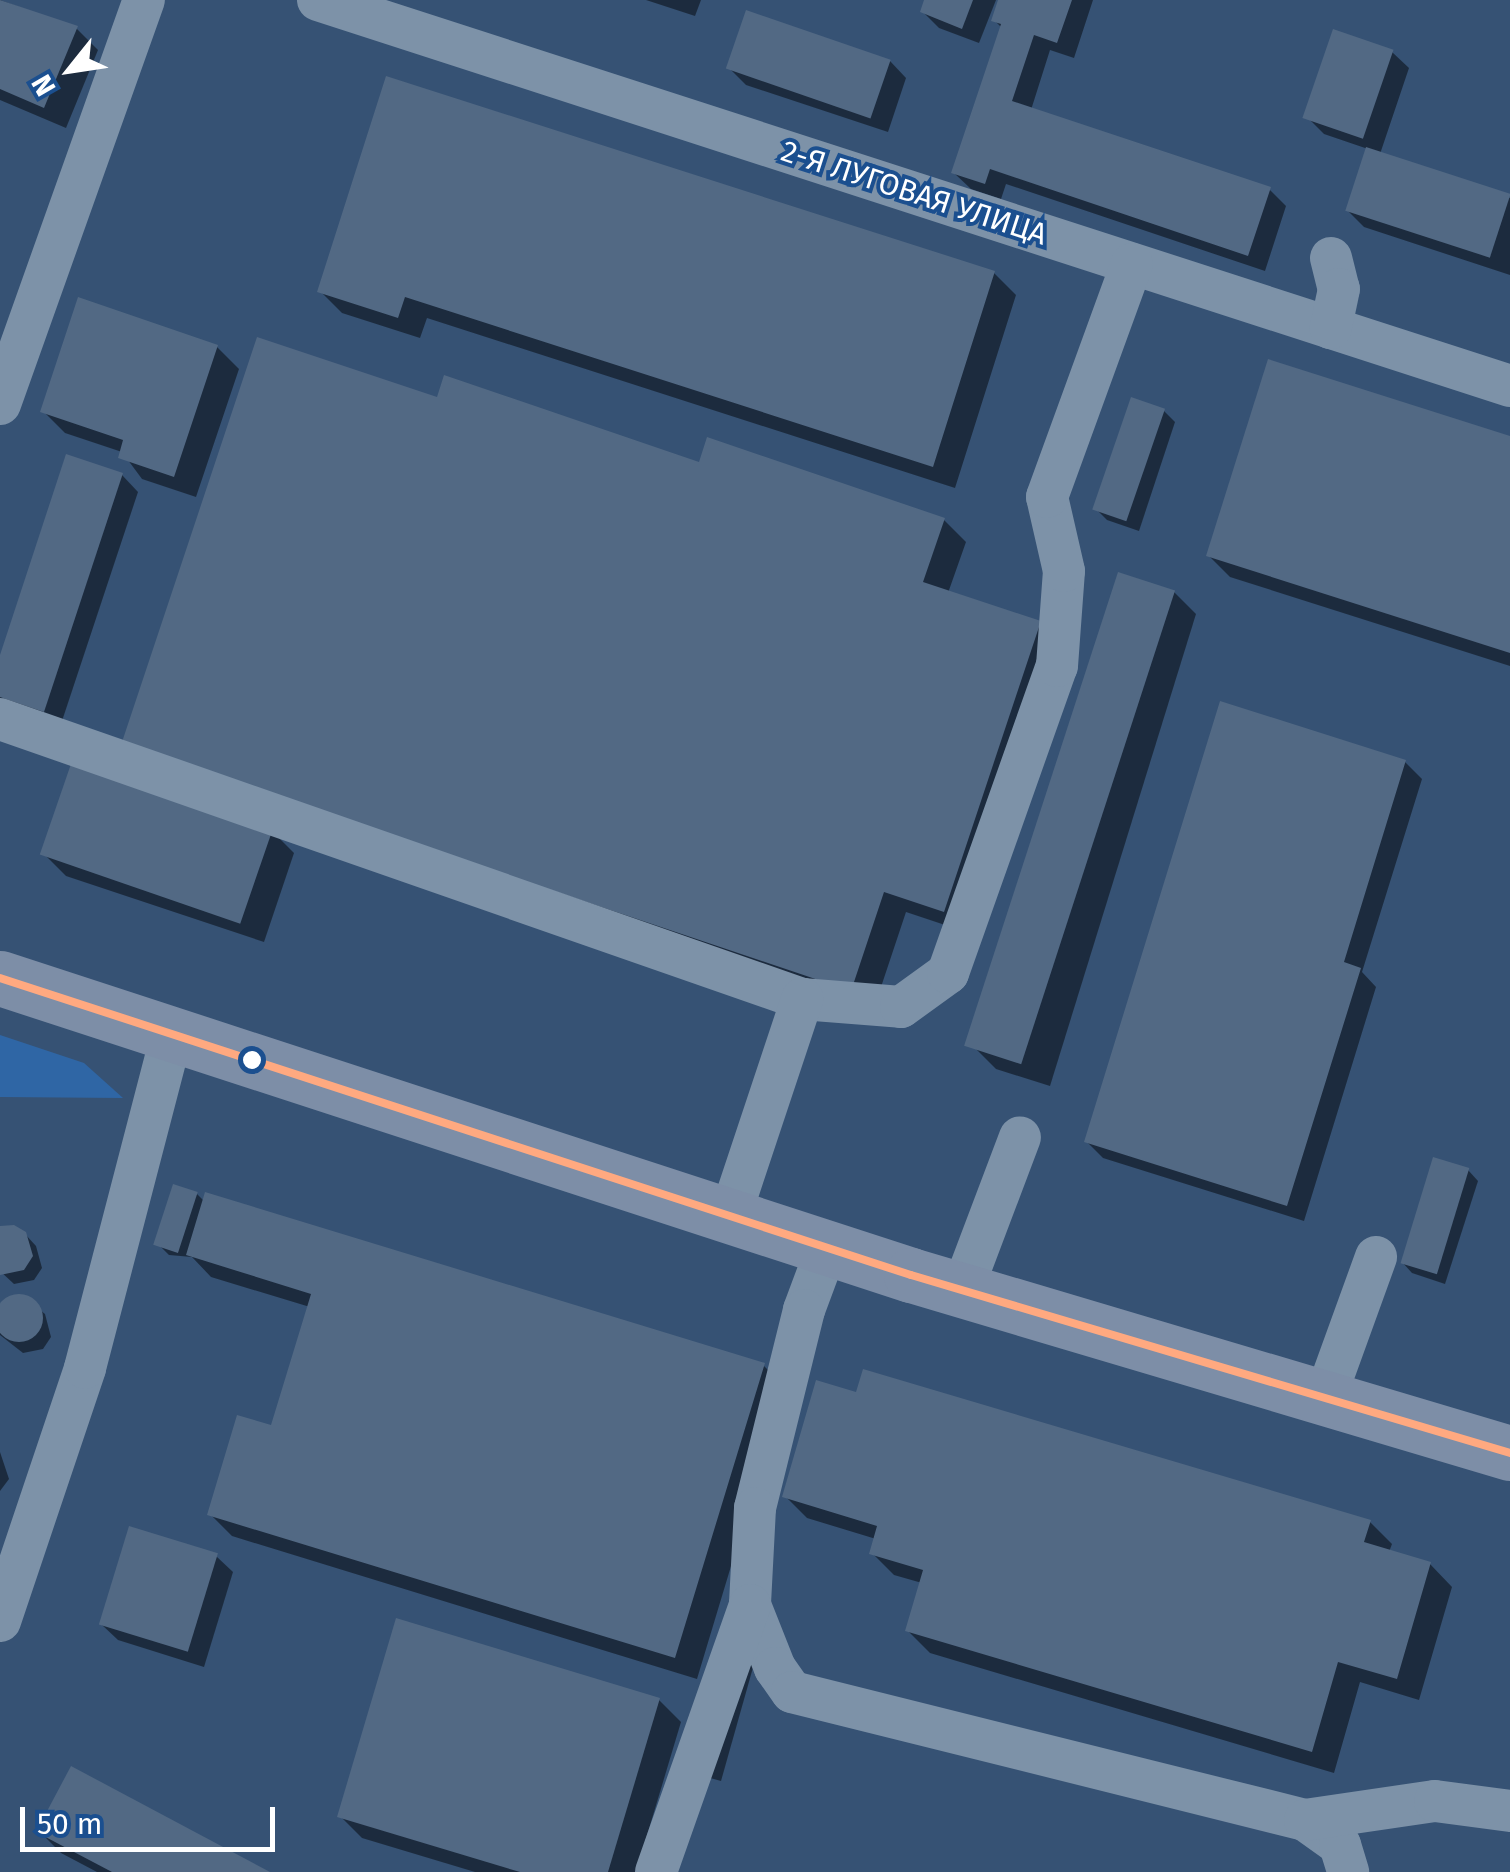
<!DOCTYPE html>
<html>
<head>
<meta charset="utf-8">
<style>
	body { margin:0 }
	#map { position:relative; width:1510px; height:1872px; overflow:hidden; background:#365274; font-family:"Fira Sans",sans-serif }
	div>[style] { position:absolute }
	.green>* { inset:0; background:#2f66a5 }
	.shadow>* { inset:0; background:#0007 }
	.building>* { inset:0; background:#526984; transform-origin:0 0 }
	.round { border-radius:50% }
	.minor>* { height:42px; margin:-21px; padding:0 21px; transform-origin:21px; border-radius:21px; background:#7d92a8 }
	.major>* { height:55px; margin:-27.5px; padding:0 27.5px; transform-origin:27.5px; border-radius:27.5px; background:#7d8ea7 }
	.bus-1>* { height:8px; margin:-4px; padding:0 4px; transform-origin:4px; border-radius:4px; background:#ffa980 }
	.dots>* { width:28px; height:28px; translate:-50% -50%; box-sizing:border-box; border:5px solid #1b4f8f; border-radius:50% }
	span { translate:-50% -50%; white-space:nowrap; text-align:center; line-height:1.15; -webkit-text-stroke:8px #1b4f8f; paint-order:stroke }
	.street-label { font-size:30px; color:#fff }
	.north { position:absolute; left:20px; top:20px; width:100px; height:100px; -webkit-text-stroke:8px #1b4f8f; paint-order:stroke; rotate:240deg; font-size:28px; font-weight:700; line-height:40px; text-align:center; color:#fff }
	.north::after { content:''; display:block; margin:auto; width:35px; height:45px; background:#fff; clip-path:polygon(50% 0,100% 100%,50% 72%,0 100%) }
	.scale { position:absolute; left:20px; top:1807px; width:255px; height:45px; box-sizing:border-box; border:5px solid #fff; border-top:0; padding-left:12px; font-size:30px; line-height:35px; white-space:nowrap; color:#fff; -webkit-text-stroke:8px #1b4f8f; paint-order:stroke }
</style>
</head>
<body>
<div id="map">
	<div class="green">
		<i style="clip-path:polygon(0 1035px,84px 1063px,123px 1098px,0 1097px)"></i>
	</div>
	<div class="shadow">
		<i style="clip-path:polygon(0 0,76px 28px,98px 50px,66px 128px,0 100px)"></i>
		<i style="clip-path:polygon(646px 0,701px 0,695px 16px)"></i>
		<i style="clip-path:polygon(927px 0,996px 0,979px 43px,939px 28px,922px 11px)"></i>
		<i style="clip-path:polygon(1000px 0,1093px 0,1074px 58px,1050px 50px,1031px 110px,1269px 189px,1286px 206px,1265px 271px,1006px 184px,1001px 199px,971px 189px,954px 173px,1002px 28px,994px 20px)"></i>
		<i style="clip-path:polygon(1392px 52px,1409px 68px,1380px 154px,1510px 198px,1510px 275px,1364px 227px,1347px 210px,1368px 149px,1324px 134px,1307px 117px)"></i>
		<i style="clip-path:polygon(890px 61px,906px 78px,888px 132px,746px 85px,729px 68px)"></i>
		<i style="clip-path:polygon(994px 273px,1016px 295px,955px 488px,427px 318px,420px 338px,342px 313px,320px 291px)"></i>
		<i style="clip-path:polygon(217px 347px,239px 369px,196px 497px,142px 479px,122px 452px,65px 433px,43px 411px)"></i>
		<i style="clip-path:polygon(438px 401px,944px 520px,966px 542px,948px 593px,1039px 624px,1062px 646px,966px 932px,906px 912px,873px 1011px,146px 766px)"></i>
		<i style="clip-path:polygon(1164px 411px,1175px 422px,1139px 531px,1107px 520px,1096px 509px)"></i>
		<i style="clip-path:polygon(1510px 439px,1510px 666px,1230px 577px,1208px 555px)"></i>
		<i style="clip-path:polygon(122px 475px,138px 492px,60px 727px,0 702px,0 663px)"></i>
		<i style="clip-path:polygon(1174px 592px,1196px 614px,1050px 1086px,996px 1069px,974px 1047px)"></i>
		<i style="clip-path:polygon(1405px 762px,1422px 779px,1362px 972px,1376px 987px,1304px 1221px,1103px 1158px,1086px 1141px)"></i>
		<i style="clip-path:polygon(272px 831px,294px 853px,264px 942px,66px 876px,44px 854px)"></i>
		<i style="clip-path:polygon(1468px 1170px,1478px 1181px,1445px 1284px,1412px 1273px,1402px 1262px)"></i>
		<i style="clip-path:polygon(197px 1194px,205px 1202px,763px 1365px,785px 1387px,697px 1679px,232px 1536px,210px 1514px,273px 1428px,310px 1307px,211px 1277px,192px 1257px,169px 1255px,158px 1244px)"></i>
		<i style="clip-path:polygon(0 1230px,25px 1234px,36px 1246px,42px 1268px,34px 1280px,14px 1284px,0 1271px)"></i>
		<i style="clip-path:polygon(23px 1296px,45px 1314px,51px 1337px,43px 1349px,23px 1353px,0 1335px,0 1304px)"></i>
		<i style="clip-path:polygon(0 1452px,9px 1479px,0 1491px)"></i>
		<i style="clip-path:polygon(785px 1496px,1370px 1522px,1392px 1544px,1389px 1552px,1430px 1564px,1452px 1587px,1419px 1700px,1360px 1682px,1334px 1773px,930px 1653px,908px 1631px,922px 1583px,894px 1575px,872px 1553px,876px 1539px,807px 1518px)"></i>
		<i style="clip-path:polygon(216px 1556px,233px 1572px,204px 1667px,118px 1640px,101px 1624px)"></i>
		<i style="clip-path:polygon(743px 1654px,754px 1664px,721px 1781px,692px 1773px)"></i>
		<i style="clip-path:polygon(659px 1700px,681px 1722px,636px 1872px,475px 1872px,362px 1838px,340px 1816px)"></i>
		<i style="clip-path:polygon(39px 1831px,265px 1872px,97px 1872px,61px 1853px)"></i>
	</div>
	<div class="building">
		<i style="clip-path:polygon(0 0,78px 26px,44px 108px,0 89px)"></i>
		<i style="clip-path:polygon(924px 0,973px 0,962px 29px,920px 12px)"></i>
		<i style="clip-path:polygon(998px 0,1072px 0,1057px 43px,1034px 35px,1012px 101px,1271px 187px,1248px 256px,990px 169px,985px 184px,951px 173px,1001px 24px,991px 21px)"></i>
		<i style="left:746px;top:10px;width:153px;height:62px;rotate:19deg"></i>
		<i style="left:1333px;top:29px;width:64px;height:94px;rotate:19deg"></i>
		<i style="clip-path:polygon(386px 76px,995px 271px,933px 467px,405px 297px,398px 318px,317px 292px)"></i>
		<i style="left:1366px;top:147px;width:152px;height:67px;rotate:18deg"></i>
		<i style="clip-path:polygon(78px 297px,218px 345px,174px 477px,118px 458px,123px 440px,40px 412px)"></i>
		<i style="clip-path:polygon(257px 337px,437px 397px,444px 375px,699px 462px,707px 437px,945px 518px,923px 582px,1041px 621px,944px 912px,884px 892px,851px 991px,121px 745px)"></i>
		<i style="clip-path:polygon(1268px 359px,1510px 436px,1510px 653px,1206px 556px)"></i>
		<i style="left:1131px;top:397px;width:36px;height:119px;rotate:19deg"></i>
		<i style="clip-path:polygon(66px 454px,123px 473px,44px 712px,0 697px,0 655px)"></i>
		<i style="left:1118px;top:572px;width:60px;height:498px;rotate:18deg"></i>
		<i style="clip-path:polygon(1220px 701px,1406px 760px,1344px 962px,1361px 968px,1287px 1206px,1084px 1142px)"></i>
		<i style="left:72px;top:761px;width:212px;height:99px;rotate:19deg"></i>
		<i style="left:1433px;top:1157px;width:38px;height:111px;rotate:17deg"></i>
		<i style="left:173px;top:1184px;width:26px;height:64px;rotate:18deg"></i>
		<i style="clip-path:polygon(205px 1192px,765px 1363px,675px 1658px,207px 1515px,237px 1415px,271px 1425px,311px 1294px,186px 1255px)"></i>
		<i style="clip-path:polygon(14px 1225px,26px 1232px,33px 1256px,24px 1270px,0 1275px,0 1226px)"></i>
		<i class="round" style="left:-5px;top:1294px;width:48px;height:48px"></i>
		<i style="clip-path:polygon(863px 1369px,1371px 1520px,1364px 1542px,1431px 1562px,1397px 1679px,1338px 1662px,1312px 1752px,905px 1631px,923px 1570px,869px 1554px,877px 1526px,782px 1497px,816px 1380px,856px 1392px)"></i>
		<i style="left:129px;top:1526px;width:93px;height:103px;rotate:17deg"></i>
		<i style="clip-path:polygon(396px 1618px,660px 1698px,608px 1872px,520px 1872px,337px 1817px)"></i>
		<i style="clip-path:polygon(71px 1766px,270px 1872px,112px 1872px,36px 1832px)"></i>
	</div>
	<div class="minor">
		<i style="left:318px;top:0;width:1253px;rotate:17.94deg"></i>
		<i style="left:1331px;top:258px;width:32px;rotate:76deg"></i>
		<i style="left:1339px;top:289px;width:40px;rotate:102deg"></i>
		<i style="left:0;top:404px;width:429px;rotate:-70.4deg"></i>
		<i style="left:0;top:719px;width:849px;rotate:19.25deg"></i>
		<i style="left:802px;top:999px;width:99px;rotate:4.6deg"></i>
		<i style="left:901px;top:1007px;width:58px;rotate:-35.9deg"></i>
		<i style="left:948px;top:973px;width:326px;rotate:-70.5deg"></i>
		<i style="left:1057px;top:666px;width:95px;rotate:-85.8deg"></i>
		<i style="left:1064px;top:571px;width:76px;rotate:-102.9deg"></i>
		<i style="left:1047px;top:497px;width:248px;rotate:-70deg"></i>
		<i style="left:730px;top:1216px;width:229px;rotate:-71.6deg"></i>
		<i style="left:827px;top:1248px;width:66px;rotate:110.4deg"></i>
		<i style="left:804px;top:1310px;width:204px;rotate:103.9deg"></i>
		<i style="left:755px;top:1508px;width:97px;rotate:93deg"></i>
		<i style="left:750px;top:1605px;width:68px;rotate:68.4deg"></i>
		<i style="left:775px;top:1668px;width:29px;rotate:55deg"></i>
		<i style="left:792px;top:1692px;width:529px;rotate:14.01deg"></i>
		<i style="left:1305px;top:1820px;width:43px;rotate:35.5deg"></i>
		<i style="left:1340px;top:1845px;width:28px;rotate:73deg"></i>
		<i style="left:963px;top:1288px;width:161px;rotate:-69.3deg"></i>
		<i style="left:1325px;top:1398px;width:150px;rotate:-70.1deg"></i>
		<i style="left:0;top:1621px;width:267px;rotate:-71.4deg"></i>
		<i style="left:85px;top:1368px;width:345px;rotate:-75.4deg"></i>
		<i style="left:1305px;top:1820px;width:131px;rotate:-8.3deg"></i>
		<i style="left:1435px;top:1801px;width:76px;rotate:7.6deg"></i>
		<i style="left:656px;top:1872px;width:283px;rotate:-70.6deg"></i>
	</div>
	<div class="major">
		<i style="left:0;top:978px;width:958px;rotate:18.06deg"></i>
		<i style="left:911px;top:1275px;width:625px;rotate:16.55deg"></i>
	</div>
	<div class="bus-1">
		<i style="left:0;top:978px;width:958px;rotate:18.06deg"></i>
		<i style="left:911px;top:1275px;width:625px;rotate:16.55deg"></i>
	</div>
	<div class="dots">
		<i style="left:252px;top:1060px;background:#fff"></i>
	</div>
	<div class="street-label">
		<span style="left:914px;top:193px;rotate:18deg">2-Я ЛУГОВАЯ УЛИЦА</span>
	</div>
	<div class="north">N</div>
	<div class="scale">50 m</div>
</div>
</body>
</html>
